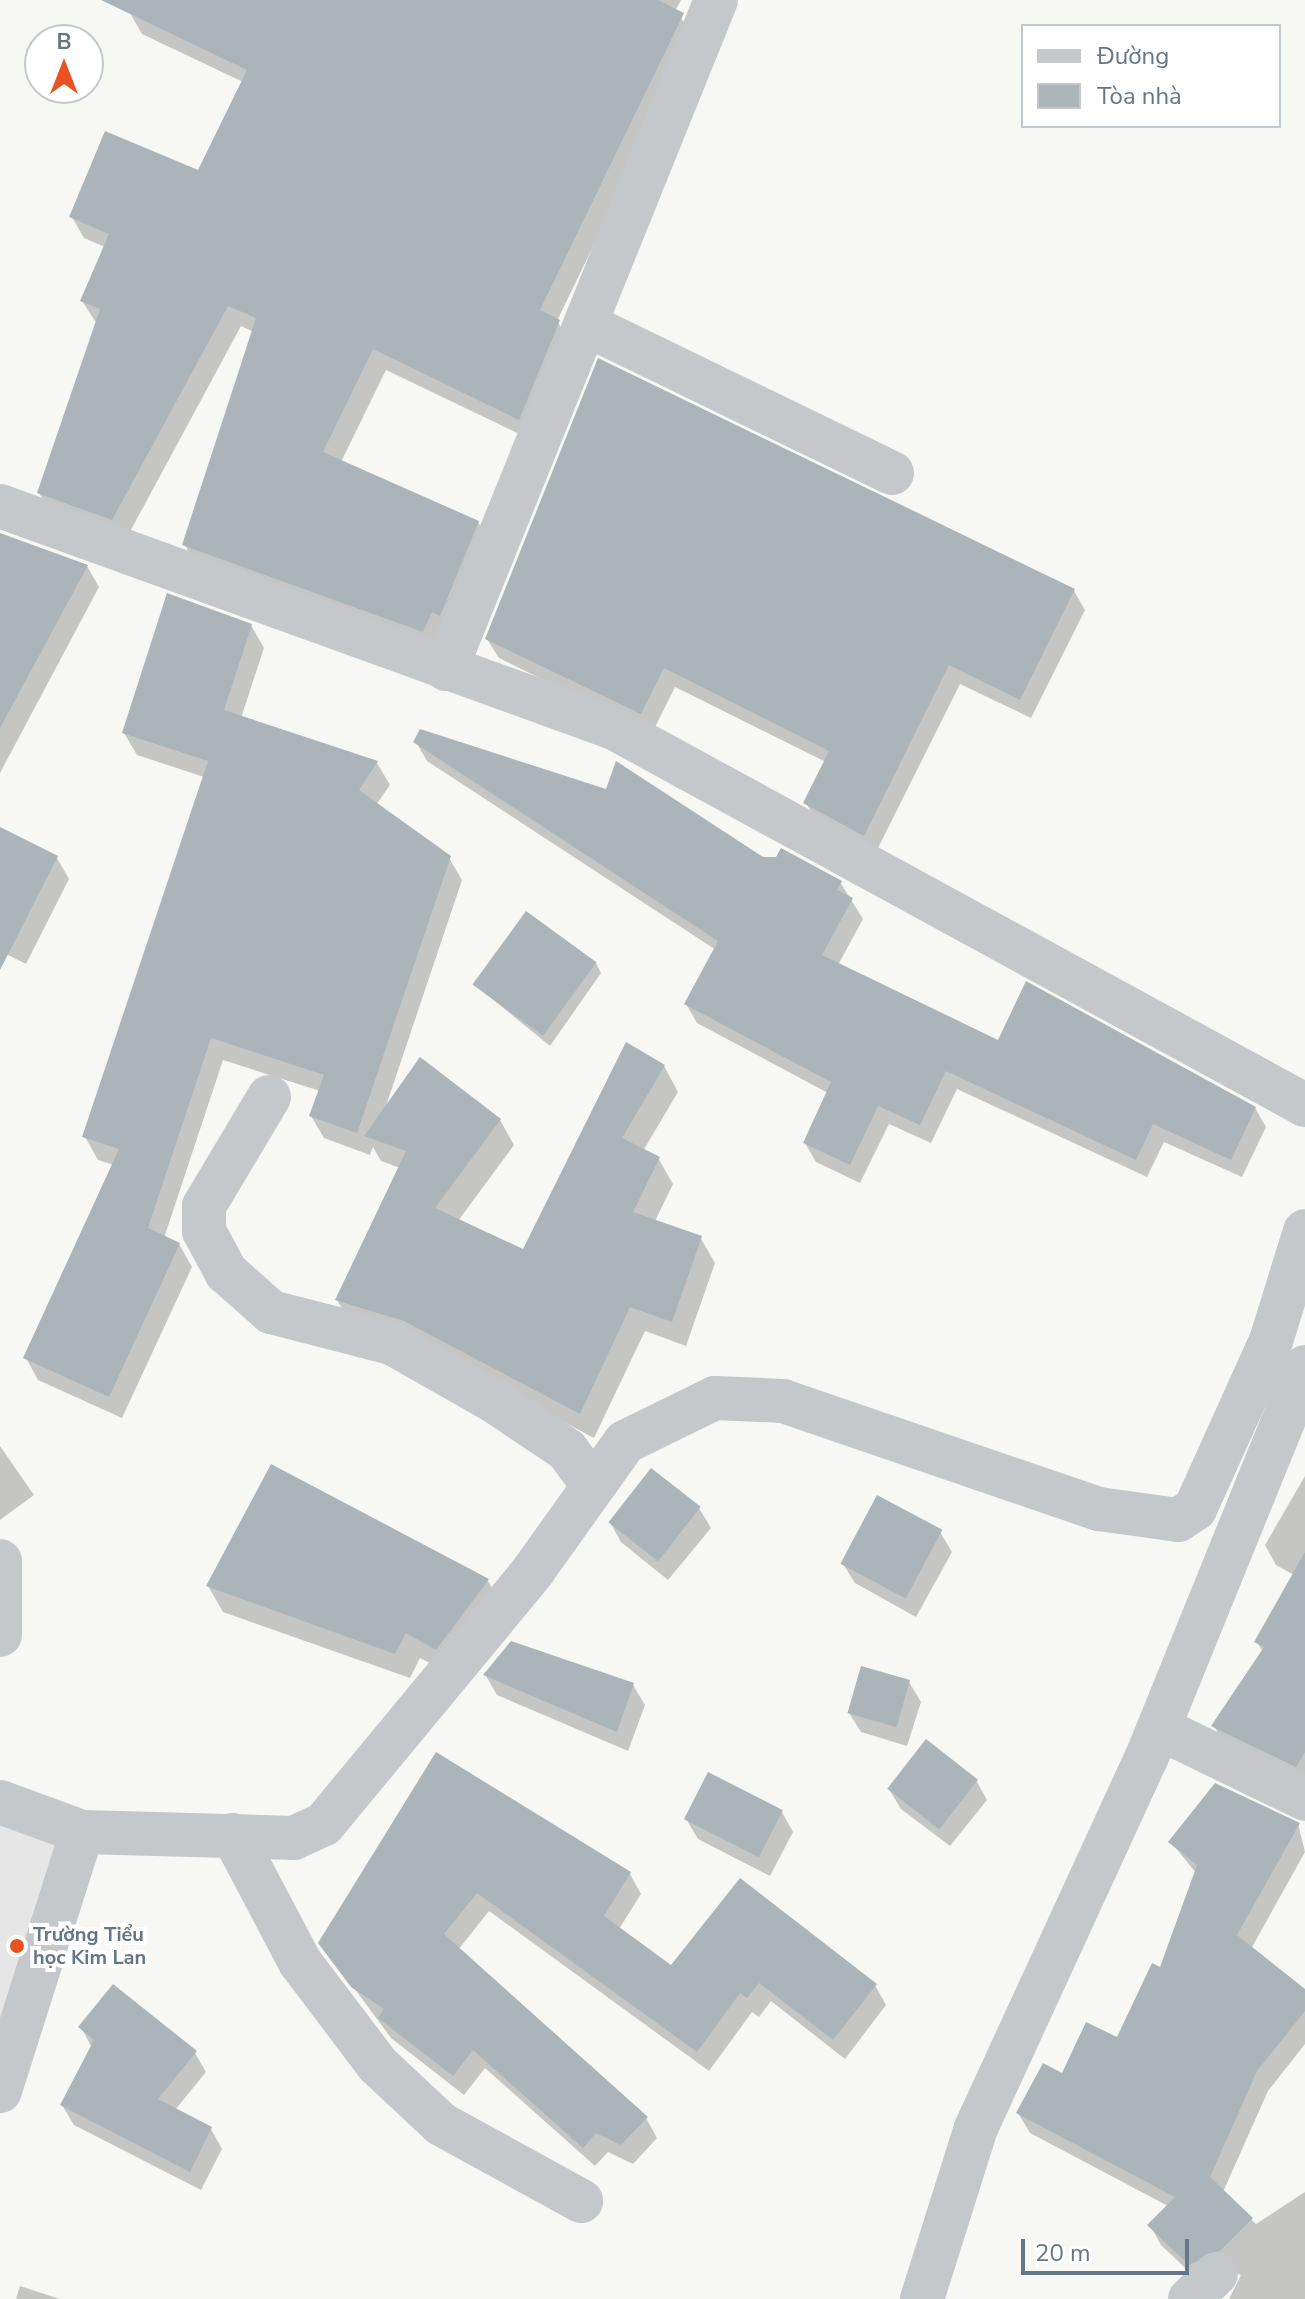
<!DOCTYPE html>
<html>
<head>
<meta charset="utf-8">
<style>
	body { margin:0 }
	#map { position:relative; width:1305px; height:2299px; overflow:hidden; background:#f7f7f4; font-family:"Nunito Sans",sans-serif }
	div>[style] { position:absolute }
	.built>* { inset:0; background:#e5e6e5 }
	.shadow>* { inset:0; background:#0003 }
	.building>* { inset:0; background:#abb4b9; transform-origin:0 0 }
	.minor>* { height:44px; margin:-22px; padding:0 22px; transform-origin:22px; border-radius:22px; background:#c4c8cb }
	.dots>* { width:22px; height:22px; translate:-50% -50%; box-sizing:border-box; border:4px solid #fff; border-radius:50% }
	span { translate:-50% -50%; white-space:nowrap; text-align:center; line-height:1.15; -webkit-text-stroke:8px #fff; paint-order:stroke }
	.poi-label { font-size:20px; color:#657786; font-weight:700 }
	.left { translate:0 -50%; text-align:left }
	.legend { position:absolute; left:1021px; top:24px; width:260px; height:104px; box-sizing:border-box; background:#fff; border:2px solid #c1c9cf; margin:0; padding:10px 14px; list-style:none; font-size:24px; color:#657786 }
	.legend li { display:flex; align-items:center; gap:16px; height:40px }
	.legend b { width:40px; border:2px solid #c1c9cf }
	.north { position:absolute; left:24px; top:24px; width:80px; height:80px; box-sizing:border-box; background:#fff; border:2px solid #c1c9cf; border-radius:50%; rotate:0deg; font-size:22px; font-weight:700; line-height:32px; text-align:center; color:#657786 }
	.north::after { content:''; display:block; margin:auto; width:28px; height:36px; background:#ea5320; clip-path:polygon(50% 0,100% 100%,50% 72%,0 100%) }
	.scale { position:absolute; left:1021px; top:2239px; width:168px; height:36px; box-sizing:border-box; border:4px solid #657786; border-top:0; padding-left:10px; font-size:24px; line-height:28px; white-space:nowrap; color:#657786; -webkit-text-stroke:6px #fff; paint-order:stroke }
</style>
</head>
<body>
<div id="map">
	<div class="built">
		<i style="clip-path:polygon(0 1823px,67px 1846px,0 2045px)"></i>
	</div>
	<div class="shadow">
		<i style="clip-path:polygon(136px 0,681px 0,675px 11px,695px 36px,557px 321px,571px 343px,532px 440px,386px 370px,341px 462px,478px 522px,490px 544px,435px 653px,197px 567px,185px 545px,254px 332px,241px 326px,125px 541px,52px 514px,39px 493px,97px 324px,82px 301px,105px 247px,84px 238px,72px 217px,199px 173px,243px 82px,142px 34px,130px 13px)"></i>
		<i style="clip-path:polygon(0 535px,87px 566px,99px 587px,0 773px)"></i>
		<i style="clip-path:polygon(1074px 591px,1085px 610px,1031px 718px,960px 684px,875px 854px,817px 822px,806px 803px,826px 762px,675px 687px,652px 733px,499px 658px,487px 639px)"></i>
		<i style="clip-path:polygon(251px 625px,264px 648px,241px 718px,377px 763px,390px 785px,376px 805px,449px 858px,462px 880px,386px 1106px,500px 1120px,514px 1145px,458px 1221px,524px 1251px,664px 1066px,678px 1092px,643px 1151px,658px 1158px,673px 1184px,655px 1221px,700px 1237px,715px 1263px,686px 1346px,645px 1331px,594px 1438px,421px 1346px,352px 1326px,337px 1300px,400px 1168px,381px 1161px,373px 1147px,370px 1155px,324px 1138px,311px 1116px,320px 1091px,223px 1060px,164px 1238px,179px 1244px,192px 1267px,122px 1418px,38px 1380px,26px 1358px,114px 1165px,98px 1160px,85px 1137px,204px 777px,137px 755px,124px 733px)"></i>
		<i style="clip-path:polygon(416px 742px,840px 882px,863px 919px,838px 965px,999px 1042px,1255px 1108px,1266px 1127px,1242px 1177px,1164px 1142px,1147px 1177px,957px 1089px,931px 1143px,889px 1124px,860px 1183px,816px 1162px,805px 1143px,828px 1093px,697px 1023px,686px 1004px,716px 950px,427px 761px)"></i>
		<i style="clip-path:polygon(0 829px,57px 858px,69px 879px,26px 964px,0 951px)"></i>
		<i style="clip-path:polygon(596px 963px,601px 973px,550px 1046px,475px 985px)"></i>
		<i style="clip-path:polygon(0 1446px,34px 1495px,0 1520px)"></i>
		<i style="clip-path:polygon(272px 1467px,488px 1581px,502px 1606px,451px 1674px,420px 1658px,410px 1678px,223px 1612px,208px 1586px)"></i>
		<i style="clip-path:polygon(1305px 1476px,1305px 1581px,1276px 1565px,1265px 1545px)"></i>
		<i style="clip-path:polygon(699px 1508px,711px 1528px,668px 1580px,621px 1542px,610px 1522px)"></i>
		<i style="clip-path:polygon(940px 1532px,952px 1552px,916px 1617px,855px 1583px,843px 1564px)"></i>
		<i style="clip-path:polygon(1305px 1601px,1305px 1784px,1225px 1745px,1214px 1726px,1263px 1652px,1257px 1642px)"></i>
		<i style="clip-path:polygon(486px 1676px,633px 1685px,645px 1705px,628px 1751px,497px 1695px)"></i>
		<i style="clip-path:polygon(909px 1682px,921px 1702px,907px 1746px,861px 1732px,849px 1713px)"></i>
		<i style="clip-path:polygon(437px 1755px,630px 1874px,641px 1894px,619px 1929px,671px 1968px,875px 1985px,886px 2005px,845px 2059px,771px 2001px,759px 2017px,752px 2012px,709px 2071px,489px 1911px,458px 1950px,646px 2118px,657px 2138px,633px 2164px,608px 2152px,595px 2166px,485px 2068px,464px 2095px,391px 2038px,321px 1943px)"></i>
		<i style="clip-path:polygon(976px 1780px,987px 1800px,950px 1846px,901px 1809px,889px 1789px)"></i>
		<i style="clip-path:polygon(782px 1812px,793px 1832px,770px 1876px,698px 1839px,686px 1819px)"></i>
		<i style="clip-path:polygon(1298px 1824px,1305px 1852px,1251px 1949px,1305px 1992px,1305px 2044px,1268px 2091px,1223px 2192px,1256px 2224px,1305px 2192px,1305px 2299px,1229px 2299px,1241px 2275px,1223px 2269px,1202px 2284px,1161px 2245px,1150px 2225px,1168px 2206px,1030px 2133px,1018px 2113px,1118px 2040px,1161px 1970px,1196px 1873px,1171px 1842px)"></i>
		<i style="clip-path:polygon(81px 2027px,195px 2053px,206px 2072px,175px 2110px,211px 2129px,222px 2149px,201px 2190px,74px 2125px,62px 2105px,92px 2048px)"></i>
		<i style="clip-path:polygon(20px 2286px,60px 2299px,16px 2299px)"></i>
	</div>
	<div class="building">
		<i style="clip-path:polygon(101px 0,658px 0,684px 13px,540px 310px,560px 320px,519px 420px,373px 349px,323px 452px,479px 521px,440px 616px,432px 612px,423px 632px,182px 545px,256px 318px,228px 306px,112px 520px,37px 493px,100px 309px,80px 301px,109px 234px,69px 217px,105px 131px,198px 170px,247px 70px)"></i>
		<i style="clip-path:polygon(598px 358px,1075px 589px,1020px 700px,949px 665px,864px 836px,803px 803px,829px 751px,664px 668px,641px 714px,485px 639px)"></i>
		<i style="clip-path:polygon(0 533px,88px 565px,0 728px)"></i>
		<i style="clip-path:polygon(167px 593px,252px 624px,224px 710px,378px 761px,359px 790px,451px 856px,357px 1133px,309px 1116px,324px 1075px,211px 1038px,148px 1228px,180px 1243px,109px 1397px,23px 1358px,119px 1149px,82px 1137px,208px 761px,122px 733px)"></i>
		<i style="clip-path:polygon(420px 729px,606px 789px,616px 761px,763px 857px,776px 857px,781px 848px,842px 881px,837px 890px,853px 898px,822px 955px,998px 1040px,1026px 981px,1256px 1107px,1231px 1160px,1153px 1124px,1136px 1160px,946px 1071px,920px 1125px,878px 1106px,850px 1165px,803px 1143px,831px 1082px,684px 1004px,718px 941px,413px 742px)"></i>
		<i style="clip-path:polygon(0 827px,58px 856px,0 970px)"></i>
		<i style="left:526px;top:911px;width:87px;height:91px;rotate:36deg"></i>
		<i style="clip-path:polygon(626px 1042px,665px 1065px,622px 1138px,660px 1157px,633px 1212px,702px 1236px,672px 1322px,630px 1307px,580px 1414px,404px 1321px,335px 1300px,406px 1151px,364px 1136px,420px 1057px,501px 1119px,435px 1208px,523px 1249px)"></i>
		<i style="clip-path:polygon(271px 1464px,489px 1579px,436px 1650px,406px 1633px,395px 1654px,206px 1586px)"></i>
		<i style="left:651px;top:1468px;width:63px;height:69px;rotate:38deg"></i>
		<i style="left:877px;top:1495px;width:74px;height:78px;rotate:28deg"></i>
		<i style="clip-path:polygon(1305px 1552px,1305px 1752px,1296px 1767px,1211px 1726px,1264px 1647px,1254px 1642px)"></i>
		<i style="clip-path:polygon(511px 1641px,634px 1683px,617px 1732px,483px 1675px)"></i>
		<i style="left:861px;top:1666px;width:51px;height:49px;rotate:16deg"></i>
		<i style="left:926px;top:1739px;width:66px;height:63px;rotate:38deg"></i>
		<i style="clip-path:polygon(436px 1752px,631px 1872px,604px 1916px,671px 1965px,740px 1878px,877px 1984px,833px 2040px,759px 1983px,747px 1998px,740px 1993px,697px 2052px,477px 1893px,444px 1934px,648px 2117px,621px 2145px,596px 2133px,583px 2148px,473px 2050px,453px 2076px,378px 2018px,384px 2009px,351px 1987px,318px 1943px)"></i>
		<i style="left:708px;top:1772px;width:84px;height:53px;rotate:27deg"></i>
		<i style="clip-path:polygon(1215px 1783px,1300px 1823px,1237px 1935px,1305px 1989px,1305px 2011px,1257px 2071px,1210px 2177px,1253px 2218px,1221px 2250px,1189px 2265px,1147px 2225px,1175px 2197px,1016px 2113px,1043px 2063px,1062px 2073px,1086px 2022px,1117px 2037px,1152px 1963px,1160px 1967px,1197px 1865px,1168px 1842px)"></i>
		<i style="clip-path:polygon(113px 1984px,197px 2051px,158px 2099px,212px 2127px,190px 2172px,60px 2105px,94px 2040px,78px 2027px)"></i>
	</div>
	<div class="minor">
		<i style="left:587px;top:325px;width:339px;rotate:25.9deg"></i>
		<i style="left:0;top:506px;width:653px;rotate:19.88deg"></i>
		<i style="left:614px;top:728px;width:787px;rotate:28.62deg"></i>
		<i style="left:446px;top:669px;width:721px;rotate:-68.02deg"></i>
		<i style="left:269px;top:1097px;width:127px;rotate:120.8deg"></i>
		<i style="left:204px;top:1206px;width:25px;rotate:90deg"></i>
		<i style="left:204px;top:1231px;width:47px;rotate:61.8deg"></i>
		<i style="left:226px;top:1272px;width:60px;rotate:41.6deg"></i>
		<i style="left:271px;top:1312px;width:125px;rotate:14.4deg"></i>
		<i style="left:392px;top:1343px;width:117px;rotate:29.6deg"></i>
		<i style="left:494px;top:1401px;width:88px;rotate:33.9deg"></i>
		<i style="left:567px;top:1450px;width:41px;rotate:54deg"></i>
		<i style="left:0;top:1561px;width:74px;rotate:90deg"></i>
		<i style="left:1159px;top:1728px;width:162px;rotate:25.9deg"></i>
		<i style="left:0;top:1802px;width:87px;rotate:20.1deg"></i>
		<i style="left:82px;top:1832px;width:272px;rotate:107.6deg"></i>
		<i style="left:82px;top:1832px;width:212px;rotate:1.6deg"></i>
		<i style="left:294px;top:1838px;width:33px;rotate:-25deg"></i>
		<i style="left:324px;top:1824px;width:328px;rotate:-50.4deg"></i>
		<i style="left:533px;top:1571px;width:158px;rotate:-54.5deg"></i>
		<i style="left:625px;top:1442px;width:100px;rotate:-26.1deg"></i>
		<i style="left:715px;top:1398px;width:68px;rotate:2.5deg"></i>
		<i style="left:783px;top:1401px;width:334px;rotate:18.9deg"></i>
		<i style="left:1099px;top:1509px;width:80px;rotate:7.9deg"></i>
		<i style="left:1178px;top:1520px;width:20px;rotate:-33deg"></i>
		<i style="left:1195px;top:1509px;width:184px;rotate:-65.7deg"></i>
		<i style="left:1271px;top:1341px;width:115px;rotate:-72.8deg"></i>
		<i style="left:233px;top:1835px;width:144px;rotate:62.2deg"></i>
		<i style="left:300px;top:1962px;width:129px;rotate:52.9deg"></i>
		<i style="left:378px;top:2065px;width:86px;rotate:43.1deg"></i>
		<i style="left:441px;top:2124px;width:160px;rotate:28.8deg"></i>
		<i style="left:922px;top:2299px;width:179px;rotate:-72.5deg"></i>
		<i style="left:976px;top:2128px;width:406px;rotate:-65.3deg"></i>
		<i style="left:1146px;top:1759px;width:423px;rotate:-67.9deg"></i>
		<i style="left:1190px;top:2299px;width:36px;rotate:-44deg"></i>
	</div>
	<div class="dots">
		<i style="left:17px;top:1946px;background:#ea5320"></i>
	</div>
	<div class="poi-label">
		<span class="left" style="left:33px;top:1946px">Trường Tiểu<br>học Kim Lan</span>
	</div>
	<ul class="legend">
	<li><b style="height:10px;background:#c4c8cb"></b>Đường</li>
	<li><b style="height:22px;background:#abb4b9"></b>Tòa nhà</li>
	</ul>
	<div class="north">B</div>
	<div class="scale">20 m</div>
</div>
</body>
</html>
